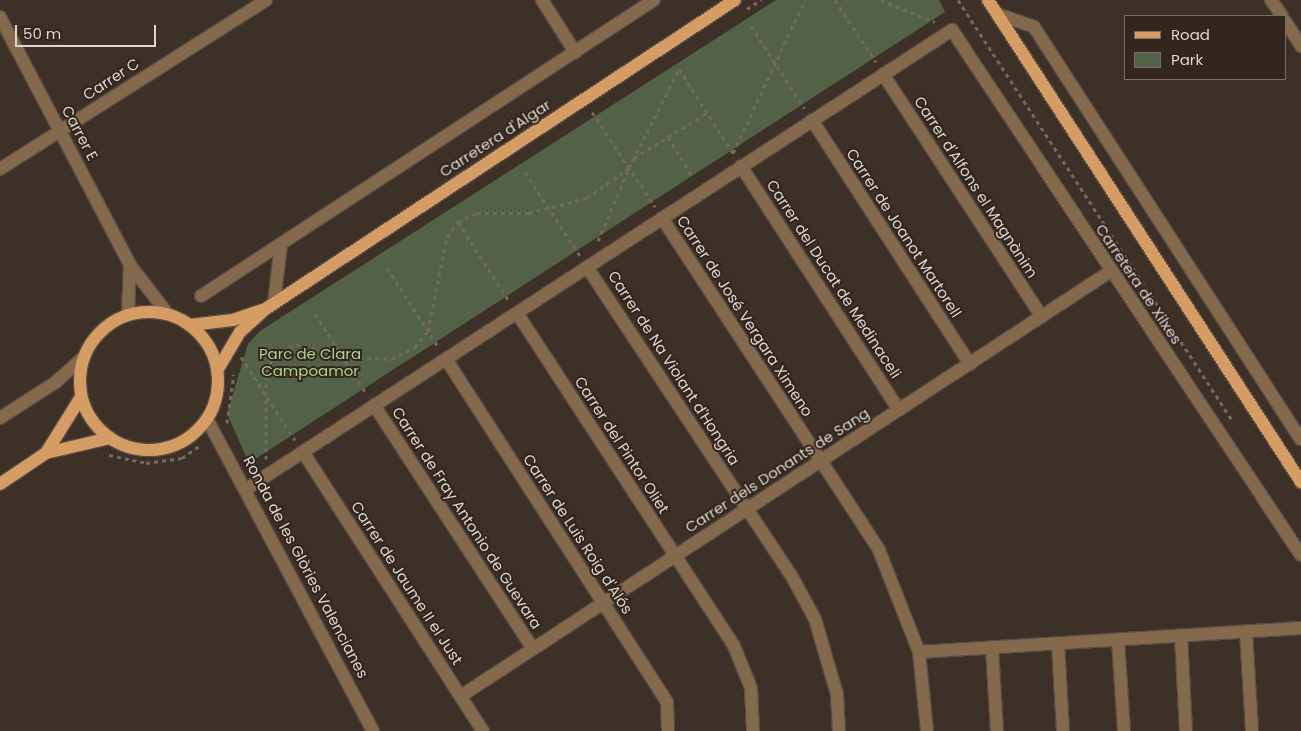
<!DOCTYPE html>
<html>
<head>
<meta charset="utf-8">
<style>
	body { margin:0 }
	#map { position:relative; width:1301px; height:731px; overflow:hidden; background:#3d3027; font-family:Poppins,sans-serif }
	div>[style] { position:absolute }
	.green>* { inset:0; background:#536246 }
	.path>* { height:3px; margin-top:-1.5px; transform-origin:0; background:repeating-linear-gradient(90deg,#746961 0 4px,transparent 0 8px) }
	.roads { filter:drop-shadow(1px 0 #5a4e45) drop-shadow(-1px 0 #5a4e45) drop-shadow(0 1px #5a4e45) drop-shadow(0 -1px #5a4e45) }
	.minor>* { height:12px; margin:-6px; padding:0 6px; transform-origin:6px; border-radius:6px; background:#84694d }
	.major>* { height:12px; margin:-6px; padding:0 6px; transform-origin:6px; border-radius:6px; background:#d59d63 }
	.major>.ring { margin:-6px; padding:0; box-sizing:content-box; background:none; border:12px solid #d59d63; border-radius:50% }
	span { translate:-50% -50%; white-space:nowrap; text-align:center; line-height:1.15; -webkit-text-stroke:4px #32261d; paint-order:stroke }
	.street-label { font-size:15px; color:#ded6d0 }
	.park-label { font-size:15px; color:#b1d194 }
	.legend { position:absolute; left:1124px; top:15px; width:162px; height:65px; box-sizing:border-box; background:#32261d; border:1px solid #776c65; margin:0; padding:6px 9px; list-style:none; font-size:15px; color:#ded6d0 }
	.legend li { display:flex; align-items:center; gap:10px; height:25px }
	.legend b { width:25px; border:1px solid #776c65 }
	.scale { position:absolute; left:15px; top:25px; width:141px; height:22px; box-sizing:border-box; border:2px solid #ded6d0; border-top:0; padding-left:6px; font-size:15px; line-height:18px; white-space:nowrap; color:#ded6d0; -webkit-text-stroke:4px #32261d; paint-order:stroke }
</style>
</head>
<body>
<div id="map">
	<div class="green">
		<i style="clip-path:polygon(776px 0,939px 0,945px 12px,249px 463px,227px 414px,248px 344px,260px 331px)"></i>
	</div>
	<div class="path">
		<i style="left:835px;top:0;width:74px;rotate:56.5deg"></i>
		<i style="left:881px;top:0;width:58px;rotate:22.2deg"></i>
		<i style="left:958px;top:0;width:501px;rotate:56.88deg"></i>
		<i style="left:747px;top:9px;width:17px;rotate:-33deg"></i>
		<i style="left:751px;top:26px;width:98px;rotate:57.1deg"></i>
		<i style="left:679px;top:69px;width:100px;rotate:57.3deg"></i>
		<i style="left:592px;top:112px;width:114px;rotate:56.4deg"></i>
		<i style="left:668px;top:137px;width:46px;rotate:58.4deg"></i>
		<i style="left:733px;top:153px;width:169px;rotate:-64.8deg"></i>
		<i style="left:634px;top:158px;width:86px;rotate:-31.7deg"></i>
		<i style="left:525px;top:172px;width:100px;rotate:56.8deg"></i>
		<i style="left:458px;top:222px;width:94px;rotate:57.2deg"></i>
		<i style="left:598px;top:241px;width:79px;rotate:-67deg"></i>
		<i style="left:387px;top:268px;width:95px;rotate:57deg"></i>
		<i style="left:315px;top:314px;width:94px;rotate:57.2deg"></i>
		<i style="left:241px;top:357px;width:99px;rotate:57deg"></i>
		<i style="left:227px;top:423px;width:49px;rotate:-81.9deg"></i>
		<i style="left:109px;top:455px;width:38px;rotate:12deg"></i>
		<i style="left:146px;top:463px;width:36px;rotate:-8deg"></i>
		<i style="left:182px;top:458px;width:24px;rotate:-35deg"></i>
		<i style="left:266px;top:459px;width:88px;rotate:-90deg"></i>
		<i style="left:266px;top:371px;width:19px;rotate:-62deg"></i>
		<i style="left:275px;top:354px;width:23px;rotate:-25deg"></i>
		<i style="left:296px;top:344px;width:49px;rotate:15.5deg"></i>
		<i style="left:343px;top:357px;width:49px;rotate:2.3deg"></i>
		<i style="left:392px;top:359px;width:26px;rotate:-28deg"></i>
		<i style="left:415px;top:347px;width:21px;rotate:-51deg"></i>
		<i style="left:428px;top:331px;width:96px;rotate:-78.6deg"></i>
		<i style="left:447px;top:237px;width:19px;rotate:-54deg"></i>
		<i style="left:458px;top:222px;width:21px;rotate:-25deg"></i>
		<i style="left:477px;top:213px;width:52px"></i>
		<i style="left:529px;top:213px;width:60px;rotate:-14.5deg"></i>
		<i style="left:587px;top:198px;width:52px;rotate:-35.5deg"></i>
		<i style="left:629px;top:168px;width:111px;rotate:-63.2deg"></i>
	</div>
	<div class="roads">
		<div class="minor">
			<i style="left:542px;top:0;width:62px;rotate:57.6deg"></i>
			<i style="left:1271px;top:0;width:19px;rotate:55deg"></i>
			<i style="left:997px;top:14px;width:39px;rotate:19deg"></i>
			<i style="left:1034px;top:27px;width:491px;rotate:57.1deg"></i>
			<i style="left:0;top:17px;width:280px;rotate:62.3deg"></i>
			<i style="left:130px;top:265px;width:61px;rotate:52.4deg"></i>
			<i style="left:1285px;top:21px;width:30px;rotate:57deg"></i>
			<i style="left:883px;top:74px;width:290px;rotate:56.8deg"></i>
			<i style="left:812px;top:120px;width:291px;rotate:57.1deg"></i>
			<i style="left:741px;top:166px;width:291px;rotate:57.1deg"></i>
			<i style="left:0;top:169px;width:315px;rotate:-32.4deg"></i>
			<i style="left:662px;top:218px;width:397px;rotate:56.8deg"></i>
			<i style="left:879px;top:550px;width:110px;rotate:68.6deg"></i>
			<i style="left:919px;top:652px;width:79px;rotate:84.2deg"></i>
			<i style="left:587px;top:267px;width:369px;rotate:56.5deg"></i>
			<i style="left:791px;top:575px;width:50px;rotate:61.4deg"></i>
			<i style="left:815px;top:619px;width:78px;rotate:73.7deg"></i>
			<i style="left:837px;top:694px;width:37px;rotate:87deg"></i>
			<i style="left:201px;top:296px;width:541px;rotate:-33.16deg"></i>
			<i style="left:274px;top:303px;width:59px;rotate:-83.2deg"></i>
			<i style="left:517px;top:313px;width:397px;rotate:56.9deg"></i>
			<i style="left:734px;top:646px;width:45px;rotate:68deg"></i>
			<i style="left:751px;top:688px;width:43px;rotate:87.3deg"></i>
			<i style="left:128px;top:314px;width:49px;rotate:-87.7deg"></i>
			<i style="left:446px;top:359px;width:408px;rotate:57.2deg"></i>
			<i style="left:667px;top:702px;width:29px;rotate:88deg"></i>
			<i style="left:374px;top:405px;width:291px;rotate:56.9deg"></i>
			<i style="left:0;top:418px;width:67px;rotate:-32.7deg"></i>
			<i style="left:56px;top:382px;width:36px;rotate:-42deg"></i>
			<i style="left:207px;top:419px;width:353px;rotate:62deg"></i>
			<i style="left:303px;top:452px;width:332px;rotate:57.2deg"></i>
			<i style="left:246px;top:489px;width:842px;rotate:-33.03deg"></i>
			<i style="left:952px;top:30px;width:630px;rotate:56.39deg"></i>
			<i style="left:1246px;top:632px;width:99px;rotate:86.5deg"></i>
			<i style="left:1181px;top:636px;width:95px;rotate:87deg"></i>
			<i style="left:1118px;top:640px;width:91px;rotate:86.2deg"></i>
			<i style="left:1058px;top:644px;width:87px;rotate:86.7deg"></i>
			<i style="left:992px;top:648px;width:83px;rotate:86.6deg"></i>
			<i style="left:919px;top:652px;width:383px;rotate:-3.6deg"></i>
			<i style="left:461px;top:696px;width:777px;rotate:-33.18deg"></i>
		</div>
		<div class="major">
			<i style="left:988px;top:0;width:575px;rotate:57deg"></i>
			<i class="ring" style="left:80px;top:312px;width:126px;height:126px"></i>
			<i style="left:190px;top:325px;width:43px;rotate:-6.6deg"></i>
			<i style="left:233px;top:320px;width:31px;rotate:-19deg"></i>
			<i style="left:218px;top:369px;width:43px;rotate:-59.3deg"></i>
			<i style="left:240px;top:332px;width:36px;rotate:-42deg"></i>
			<i style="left:267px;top:308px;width:560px;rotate:-33.35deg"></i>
			<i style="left:46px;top:453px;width:66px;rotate:-58deg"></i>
			<i style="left:0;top:484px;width:55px;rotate:-34deg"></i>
			<i style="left:46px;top:453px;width:66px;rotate:-13.2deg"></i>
		</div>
	</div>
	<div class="street-label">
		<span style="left:111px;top:79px;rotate:-33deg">Carrer C</span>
		<span style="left:80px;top:133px;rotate:62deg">Carrer E</span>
		<span style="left:495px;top:138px;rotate:-33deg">Carretera d'Algar</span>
		<span style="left:976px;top:187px;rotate:57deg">Carrer d'Alfons el Magnànim</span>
		<span style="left:904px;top:233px;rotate:57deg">Carrer de Joanot Martorell</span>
		<span style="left:834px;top:279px;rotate:57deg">Carrer del Ducat de Medinaceli</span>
		<span style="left:1139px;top:284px;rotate:56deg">Carretera de Xilxes</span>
		<span style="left:745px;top:316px;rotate:57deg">Carrer de José Vergara Ximeno</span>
		<span style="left:674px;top:368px;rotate:57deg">Carrer de Na Violant d'Hongria</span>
		<span style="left:622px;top:445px;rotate:57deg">Carrer del Pintor Oliet</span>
		<span style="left:777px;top:470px;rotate:-33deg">Carrer dels Donants de Sang</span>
		<span style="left:467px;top:518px;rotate:57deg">Carrer de Fray Antonio de Guevara</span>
		<span style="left:578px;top:534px;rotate:57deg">Carrer de Luis Roig d'Alós</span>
		<span style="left:306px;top:567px;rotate:62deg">Ronda de les Glòries Valencianes</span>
		<span style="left:407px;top:583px;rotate:57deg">Carrer de Jaume II el Just</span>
	</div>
	<div class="park-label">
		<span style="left:310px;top:362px">Parc de Clara<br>Campoamor</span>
	</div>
	<ul class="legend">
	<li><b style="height:6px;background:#d59d63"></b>Road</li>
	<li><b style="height:14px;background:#536246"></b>Park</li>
	</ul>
	<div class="scale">50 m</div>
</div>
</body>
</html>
